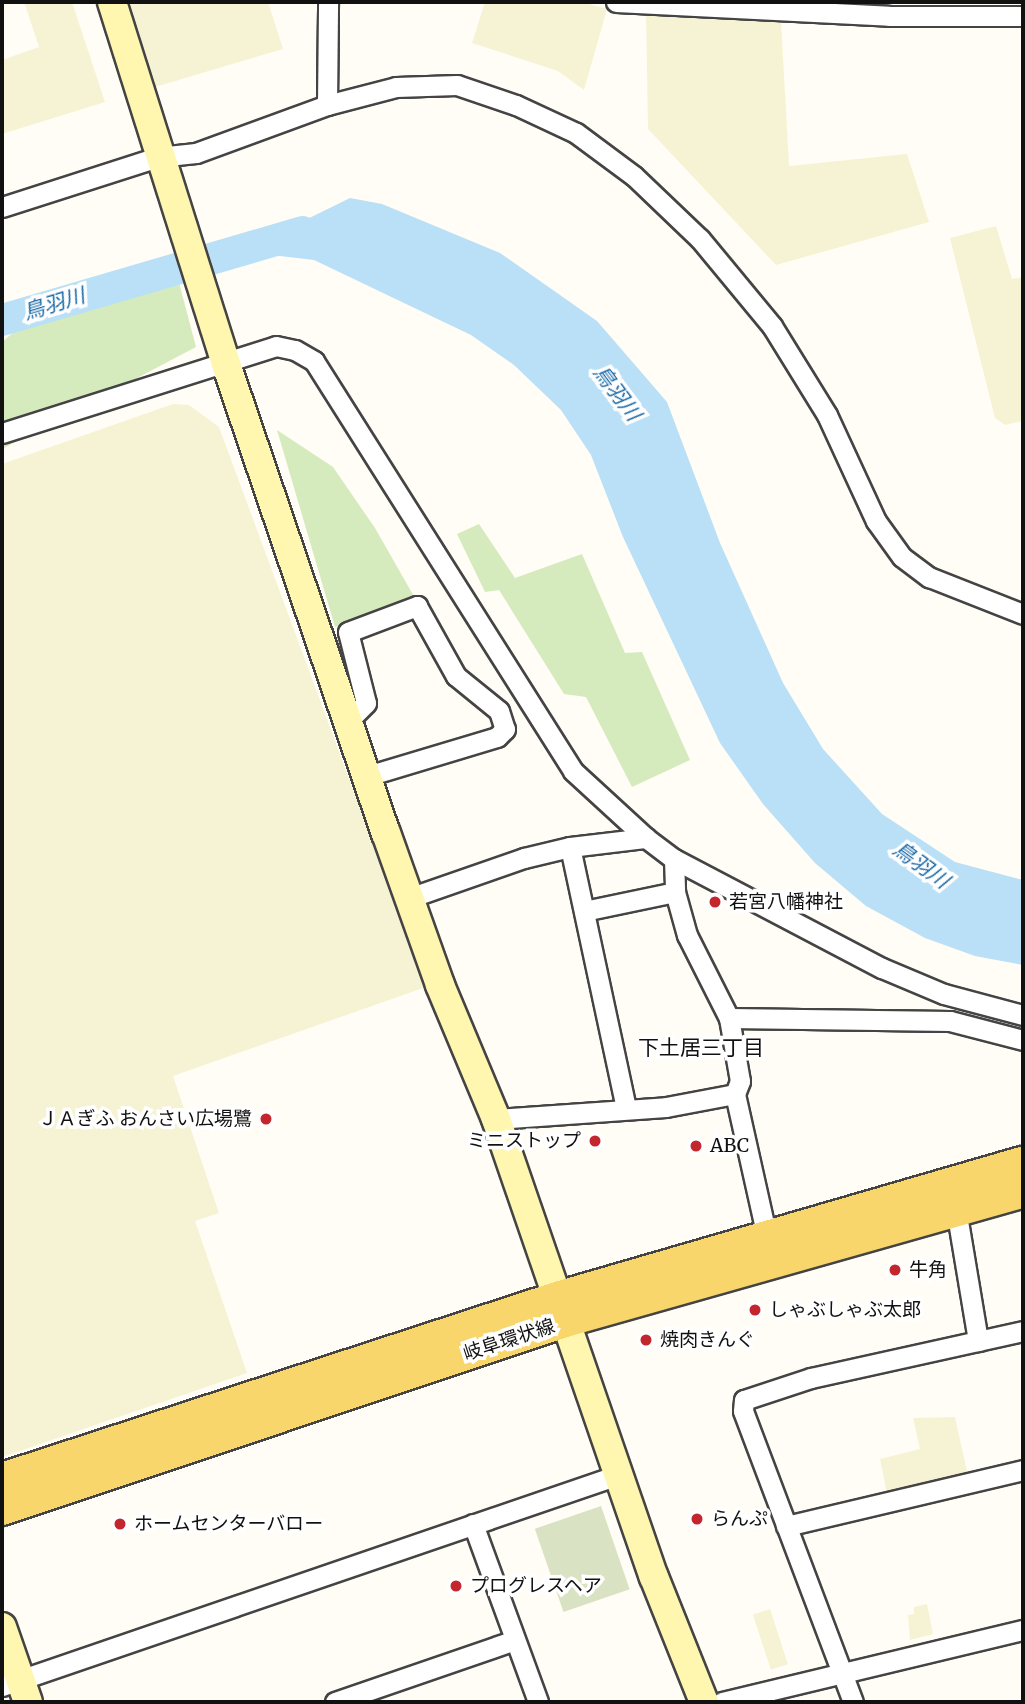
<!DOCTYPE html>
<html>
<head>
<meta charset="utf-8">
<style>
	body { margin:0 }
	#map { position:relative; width:1025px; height:1704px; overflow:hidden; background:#fffdf5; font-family:Merriweather,"Noto Sans JP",serif }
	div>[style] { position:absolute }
	.farmland>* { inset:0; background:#f6f3d4; transform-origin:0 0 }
	.green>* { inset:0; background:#d5ebbd }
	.cemetery>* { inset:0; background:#d9e3c4; transform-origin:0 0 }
	.water>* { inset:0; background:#b9e0f7 }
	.river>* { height:32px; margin:-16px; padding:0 16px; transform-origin:16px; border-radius:16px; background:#b9e0f7 }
	.roads { filter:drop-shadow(2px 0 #444) drop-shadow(-2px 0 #444) drop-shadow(0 2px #444) drop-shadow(0 -2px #444) }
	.street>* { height:19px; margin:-9.5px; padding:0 9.5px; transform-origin:9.5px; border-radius:9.5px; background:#fff }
	.secondary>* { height:28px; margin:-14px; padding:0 14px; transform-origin:14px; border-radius:14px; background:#fff6b0 }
	.primary>* { height:32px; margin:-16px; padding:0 16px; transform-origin:16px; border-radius:16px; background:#f9d66b }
	.dots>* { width:19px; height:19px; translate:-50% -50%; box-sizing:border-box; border:4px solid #fff; border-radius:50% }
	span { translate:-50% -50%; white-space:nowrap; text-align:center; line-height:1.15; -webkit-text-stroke:7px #fff; paint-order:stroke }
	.poi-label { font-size:19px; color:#111 }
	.left { translate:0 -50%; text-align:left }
	.right { translate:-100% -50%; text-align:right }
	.street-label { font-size:19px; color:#111 }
	.water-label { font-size:21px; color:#1768a6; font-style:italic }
	.neighbourhood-label { font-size:21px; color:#111 }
	.frame { position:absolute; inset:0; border:4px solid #111; pointer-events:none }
</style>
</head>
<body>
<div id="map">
	<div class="farmland">
		<i style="clip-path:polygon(24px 2px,72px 2px,105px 102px,2px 134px,2px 60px,39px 47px)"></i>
		<i style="clip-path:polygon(127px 2px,268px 2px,283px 49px,155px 87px)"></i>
		<i style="clip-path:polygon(485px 2px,582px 2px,607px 9px,584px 90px,558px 71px,472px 43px)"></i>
		<i style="clip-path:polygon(646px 13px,781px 21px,789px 166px,907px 154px,929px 222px,776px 265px,648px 129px)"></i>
		<i style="clip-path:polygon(996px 226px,1012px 279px,1023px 277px,1023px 421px,1005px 425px,995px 418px,950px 238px)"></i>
		<i style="clip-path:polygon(173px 404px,189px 405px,219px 427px,426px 987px,173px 1076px,219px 1213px,195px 1221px,247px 1373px,2px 1457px,2px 464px)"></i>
		<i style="clip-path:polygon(955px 1417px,968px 1476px,887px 1494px,880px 1459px,920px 1449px,913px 1418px)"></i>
		<i style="clip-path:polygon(927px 1604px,933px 1634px,910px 1640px,908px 1615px,914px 1614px,914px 1607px)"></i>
		<i style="left:770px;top:1609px;width:58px;height:18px;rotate:72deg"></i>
	</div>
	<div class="green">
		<i style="clip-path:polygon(177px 275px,196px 347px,2px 449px,2px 342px,16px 330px,48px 317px)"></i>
		<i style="clip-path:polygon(277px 430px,333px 467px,375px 528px,416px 600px,335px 627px)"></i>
		<i style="clip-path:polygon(479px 524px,515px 578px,582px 554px,625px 653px,642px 652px,690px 760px,632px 787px,586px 697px,564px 694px,499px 590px,485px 592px,457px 534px)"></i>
	</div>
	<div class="cemetery">
		<i style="left:601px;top:1506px;width:88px;height:70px;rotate:71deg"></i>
	</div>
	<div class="water">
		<i style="clip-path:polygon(350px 198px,382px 204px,500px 253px,597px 321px,667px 402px,720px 543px,783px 683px,823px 749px,882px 814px,955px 862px,1023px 880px,1023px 965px,975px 956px,925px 938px,866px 906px,815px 863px,763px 804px,720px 743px,623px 537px,591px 455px,561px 410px,514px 365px,471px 335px,314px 260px,263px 254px,226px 259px)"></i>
	</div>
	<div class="river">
		<i style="left:2px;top:320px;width:313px;rotate:-16.3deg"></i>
	</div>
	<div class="roads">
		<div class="street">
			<i style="left:616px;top:2px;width:273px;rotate:2.9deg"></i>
			<i style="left:889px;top:16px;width:134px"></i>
			<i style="left:327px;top:105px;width:103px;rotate:-89.4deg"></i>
			<i style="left:2px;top:207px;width:164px;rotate:-17.8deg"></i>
			<i style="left:158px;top:157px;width:38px;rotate:-6deg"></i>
			<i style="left:196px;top:153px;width:140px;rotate:-20.1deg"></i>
			<i style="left:327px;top:105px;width:71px;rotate:-14.6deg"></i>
			<i style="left:396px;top:87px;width:61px;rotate:-1.9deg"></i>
			<i style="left:457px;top:85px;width:62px;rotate:18.7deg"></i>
			<i style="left:516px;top:105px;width:66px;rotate:25deg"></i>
			<i style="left:576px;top:133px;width:72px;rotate:36.6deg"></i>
			<i style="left:634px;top:176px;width:91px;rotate:43.7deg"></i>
			<i style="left:700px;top:239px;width:113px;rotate:50.4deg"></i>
			<i style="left:772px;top:326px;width:105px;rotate:58.3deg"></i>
			<i style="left:827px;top:415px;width:117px;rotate:65.2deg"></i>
			<i style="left:876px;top:521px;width:44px;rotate:54.2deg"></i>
			<i style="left:902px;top:557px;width:34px;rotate:37deg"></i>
			<i style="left:929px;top:577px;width:101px;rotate:21.5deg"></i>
			<i style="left:2px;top:433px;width:287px;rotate:-17.6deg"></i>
			<i style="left:276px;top:346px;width:19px;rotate:12deg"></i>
			<i style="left:295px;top:350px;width:22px;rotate:30deg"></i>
			<i style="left:314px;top:361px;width:485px;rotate:57.7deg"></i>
			<i style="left:573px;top:771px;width:99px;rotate:42.5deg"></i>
			<i style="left:646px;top:838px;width:35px;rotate:37deg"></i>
			<i style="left:674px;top:859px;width:235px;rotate:27.7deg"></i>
			<i style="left:882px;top:968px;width:67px;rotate:22.8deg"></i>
			<i style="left:944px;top:994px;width:82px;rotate:14.9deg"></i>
			<i style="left:349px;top:720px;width:24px;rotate:-45deg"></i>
			<i style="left:366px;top:703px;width:73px;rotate:-104.2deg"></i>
			<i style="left:348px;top:632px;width:74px;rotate:-20.6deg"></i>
			<i style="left:417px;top:606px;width:80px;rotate:60.9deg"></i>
			<i style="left:456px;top:676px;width:55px;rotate:39.1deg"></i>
			<i style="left:499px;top:711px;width:19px;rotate:72deg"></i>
			<i style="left:505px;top:729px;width:11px;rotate:135deg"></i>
			<i style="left:497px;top:737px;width:136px;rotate:163.3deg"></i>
			<i style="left:570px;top:847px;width:267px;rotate:77.9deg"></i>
			<i style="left:674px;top:859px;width:33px;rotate:88deg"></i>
			<i style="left:675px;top:892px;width:45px;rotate:74.4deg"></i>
			<i style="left:687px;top:935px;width:93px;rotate:63.2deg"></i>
			<i style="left:729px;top:1018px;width:64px;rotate:80.1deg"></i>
			<i style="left:740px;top:1081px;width:14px;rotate:111deg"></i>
			<i style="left:735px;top:1094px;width:147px;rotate:77.4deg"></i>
			<i style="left:409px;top:898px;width:122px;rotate:-19.2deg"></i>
			<i style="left:524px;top:858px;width:47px;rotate:-13.4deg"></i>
			<i style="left:570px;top:847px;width:77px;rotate:-6.8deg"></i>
			<i style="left:584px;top:911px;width:93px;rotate:-11.8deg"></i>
			<i style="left:729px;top:1018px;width:221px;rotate:0.8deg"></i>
			<i style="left:950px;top:1021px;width:75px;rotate:14.6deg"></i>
			<i style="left:496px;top:1119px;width:170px;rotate:-4deg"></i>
			<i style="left:666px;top:1107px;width:70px;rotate:-10.7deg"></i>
			<i style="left:956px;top:1209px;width:134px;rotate:80.5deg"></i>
			<i style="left:473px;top:1524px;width:189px;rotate:69.9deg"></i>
			<i style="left:786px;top:1526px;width:244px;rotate:-13.3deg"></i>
			<i style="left:2px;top:1686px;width:651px;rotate:-18.91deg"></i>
			<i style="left:335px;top:1702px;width:190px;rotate:-19deg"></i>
			<i style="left:722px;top:1702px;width:309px;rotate:-13.5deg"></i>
			<i style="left:853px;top:1702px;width:311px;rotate:-110.7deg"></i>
			<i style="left:743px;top:1411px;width:11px;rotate:-85deg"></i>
			<i style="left:744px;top:1400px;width:71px;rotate:-18.2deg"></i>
			<i style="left:811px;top:1378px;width:217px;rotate:-12.5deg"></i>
		</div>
		<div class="secondary">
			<i style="left:112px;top:2px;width:376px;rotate:72.5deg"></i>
			<i style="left:225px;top:361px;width:499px;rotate:71.2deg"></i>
			<i style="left:386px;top:833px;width:161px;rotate:70.4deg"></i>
			<i style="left:440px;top:985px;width:145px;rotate:67.3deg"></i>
			<i style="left:496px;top:1119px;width:484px;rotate:71deg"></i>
			<i style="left:654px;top:1577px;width:135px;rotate:68.2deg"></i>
			<i style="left:2px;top:1627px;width:79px;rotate:70.9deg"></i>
		</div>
		<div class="primary">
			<i style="left:2px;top:1479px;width:584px;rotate:-18.06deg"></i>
			<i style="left:557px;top:1298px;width:485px;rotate:-16.2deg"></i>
			<i style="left:2px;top:1509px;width:594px;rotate:-18.47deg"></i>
			<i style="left:565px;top:1321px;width:476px;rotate:-15.8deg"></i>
		</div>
	</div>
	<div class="dots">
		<i style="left:715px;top:902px;background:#c4262e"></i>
		<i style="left:266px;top:1119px;background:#c4262e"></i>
		<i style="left:595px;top:1141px;background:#c4262e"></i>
		<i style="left:696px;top:1146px;background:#c4262e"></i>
		<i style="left:895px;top:1270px;background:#c4262e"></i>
		<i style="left:755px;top:1310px;background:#c4262e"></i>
		<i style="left:646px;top:1340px;background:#c4262e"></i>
		<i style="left:697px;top:1519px;background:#c4262e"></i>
		<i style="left:120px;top:1524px;background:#c4262e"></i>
		<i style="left:456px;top:1586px;background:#c4262e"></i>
	</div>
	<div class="poi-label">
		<span class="left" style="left:729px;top:902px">若宮八幡神社</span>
		<span class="right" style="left:252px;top:1119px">ＪＡぎふ おんさい広場鷺</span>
		<span class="right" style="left:581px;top:1141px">ミニストップ</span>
		<span class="left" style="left:710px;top:1146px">ABC</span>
		<span class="left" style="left:909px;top:1270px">牛角</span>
		<span class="left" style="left:769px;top:1310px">しゃぶしゃぶ太郎</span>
		<span class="left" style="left:660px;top:1340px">焼肉きんぐ</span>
		<span class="left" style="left:711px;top:1519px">らんぷ</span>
		<span class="left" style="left:134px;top:1524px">ホームセンターバロー</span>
		<span class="left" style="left:470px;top:1586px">プログレスヘア</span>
	</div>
	<div class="street-label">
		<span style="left:509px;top:1340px;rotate:-18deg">岐阜環状線</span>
	</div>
	<div class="water-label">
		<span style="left:54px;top:304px;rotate:-17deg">鳥羽川</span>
		<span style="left:617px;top:393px;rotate:53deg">鳥羽川</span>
		<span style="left:921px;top:865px;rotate:36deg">鳥羽川</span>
	</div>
	<div class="neighbourhood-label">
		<span style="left:701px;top:1048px">下土居三丁目</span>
	</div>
	<div class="frame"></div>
</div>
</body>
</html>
